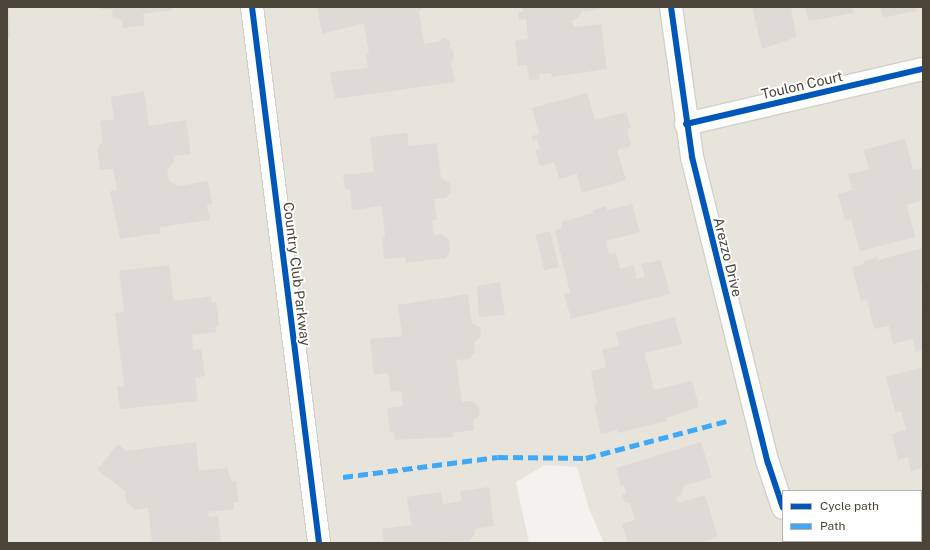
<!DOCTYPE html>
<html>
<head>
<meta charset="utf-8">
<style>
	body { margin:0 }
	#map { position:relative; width:930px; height:550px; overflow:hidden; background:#f4f2ee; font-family:"Public Sans",sans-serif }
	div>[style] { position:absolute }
	.residential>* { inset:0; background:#e7e4dc }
	.building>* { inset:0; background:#dedbd6; transform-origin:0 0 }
	.roads { filter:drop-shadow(1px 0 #d2d0cb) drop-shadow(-1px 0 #d2d0cb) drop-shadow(0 1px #d2d0cb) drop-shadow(0 -1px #d2d0cb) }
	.minor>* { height:22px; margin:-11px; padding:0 11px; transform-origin:11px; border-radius:11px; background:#fdfdfc }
	.quiet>* { height:5px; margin-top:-2.5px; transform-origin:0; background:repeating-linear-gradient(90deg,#3fa9f5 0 10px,transparent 0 15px) }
	.cycleway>* { height:6px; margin:-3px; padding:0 3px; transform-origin:3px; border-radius:3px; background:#0057b8 }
	span { translate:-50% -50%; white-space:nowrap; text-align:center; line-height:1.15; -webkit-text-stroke:3.5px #fff; paint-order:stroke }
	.street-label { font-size:14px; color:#4b4439 }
	.frame { position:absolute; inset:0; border:8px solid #4b4439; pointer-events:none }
	.legend { position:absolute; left:782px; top:490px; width:140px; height:52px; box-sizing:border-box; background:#fff; border:1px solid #b7b4b0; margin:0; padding:5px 7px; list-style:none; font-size:12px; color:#4b4439 }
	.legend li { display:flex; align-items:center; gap:8px; height:20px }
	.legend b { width:20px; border:1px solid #b7b4b0 }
</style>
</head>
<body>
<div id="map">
	<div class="residential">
		<i style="clip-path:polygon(evenodd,7px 7px,923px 7px,923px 543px,604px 543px,589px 509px,577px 467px,545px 465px,516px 482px,529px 543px,7px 543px,7px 7px,783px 491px,921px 491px,921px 541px,783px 541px,783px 491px)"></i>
	</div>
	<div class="building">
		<i style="clip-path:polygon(7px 7px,9px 7px,10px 38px,7px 39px)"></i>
		<i style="clip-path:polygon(99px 7px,172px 7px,172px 10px,143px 14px,145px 25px,123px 28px,122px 20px,113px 17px,112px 9px,103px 10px)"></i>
		<i style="clip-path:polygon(317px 7px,426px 7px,419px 11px,424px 44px,441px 41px,443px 37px,451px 42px,449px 47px,453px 50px,454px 58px,451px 62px,455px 82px,335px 99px,330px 72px,368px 68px,366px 54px,369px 53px,364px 23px,322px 34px)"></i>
		<i style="clip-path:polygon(522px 7px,609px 7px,582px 12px,577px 19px,572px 20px,574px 27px,601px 24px,607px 69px,552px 77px,551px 73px,539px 74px,540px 79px,529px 80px,527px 65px,518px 66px,515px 41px,528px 39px,526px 19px,519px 20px,518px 12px,523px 12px)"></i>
		<i style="clip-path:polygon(752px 7px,794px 7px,791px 11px,797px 37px,762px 49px)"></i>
		<i style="clip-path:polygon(805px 7px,852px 7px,854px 13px,809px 21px)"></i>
		<i style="clip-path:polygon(880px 7px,915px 7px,916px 11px,886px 17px,882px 16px)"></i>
		<i style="clip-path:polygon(144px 91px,149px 126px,186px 120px,191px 154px,174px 156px,174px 162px,167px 170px,169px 181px,178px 186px,208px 181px,212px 204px,207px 205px,210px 220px,160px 227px,160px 233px,120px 239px,110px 191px,117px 190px,113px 169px,100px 170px,97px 149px,99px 149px,99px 144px,103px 143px,100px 121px,114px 119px,111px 97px)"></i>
		<i style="clip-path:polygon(587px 93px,595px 120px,626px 112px,631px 128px,627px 129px,631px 146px,617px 150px,626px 180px,582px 193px,577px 174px,559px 179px,554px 162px,540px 166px,535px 150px,540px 149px,537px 139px,533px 140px,532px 136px,539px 134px,532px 108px)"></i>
		<i style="clip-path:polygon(407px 133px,409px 146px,437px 143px,441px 178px,450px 183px,451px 192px,446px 198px,434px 199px,437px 219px,432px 220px,434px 235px,441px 234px,449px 240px,450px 251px,446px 258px,406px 263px,405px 257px,384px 259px,382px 237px,385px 236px,382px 206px,352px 210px,350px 189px,345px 190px,343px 175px,374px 172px,370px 137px)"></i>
		<i style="clip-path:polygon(905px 139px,913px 170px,923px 168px,923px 200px,907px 205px,915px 237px,860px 251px,851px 219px,845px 220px,838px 194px,852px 190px,848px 174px,869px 169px,863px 150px)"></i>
		<i style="clip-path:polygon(632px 204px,640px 232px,606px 241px,609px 254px,616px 252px,620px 269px,634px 265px,637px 279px,645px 277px,641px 264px,661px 260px,670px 294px,571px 319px,564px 294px,570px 293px,555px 230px,562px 228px,561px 222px,593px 213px,593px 210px,606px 206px,607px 210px)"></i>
		<i style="left:550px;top:231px;width:37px;height:15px;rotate:76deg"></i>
		<i style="clip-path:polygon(923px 248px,923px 283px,921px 283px,923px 350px,916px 352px,913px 339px,893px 344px,889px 326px,874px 329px,867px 300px,861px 301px,852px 267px,864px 264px,863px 261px,878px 257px,878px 260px)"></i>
		<i style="clip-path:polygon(169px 265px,174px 301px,211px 296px,212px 303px,216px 302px,219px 325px,216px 326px,216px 332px,192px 335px,193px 350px,201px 349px,205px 376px,195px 378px,198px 401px,120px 409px,117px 387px,124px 386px,115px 313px,124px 312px,119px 271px)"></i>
		<i style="clip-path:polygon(500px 282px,505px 315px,479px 317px,477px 286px)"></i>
		<i style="clip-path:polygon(468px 294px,472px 323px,480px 327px,481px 337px,474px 343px,475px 352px,469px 359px,456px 360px,462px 402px,471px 401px,479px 406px,480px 415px,473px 421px,474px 430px,452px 433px,453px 437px,395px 440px,394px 432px,390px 432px,387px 408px,403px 406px,401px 391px,391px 392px,388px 373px,374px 375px,370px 339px,402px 336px,398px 305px)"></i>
		<i style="clip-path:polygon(675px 317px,682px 344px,645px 353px,654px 390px,692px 381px,699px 407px,666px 418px,667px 421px,618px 433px,617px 430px,601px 434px,594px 405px,597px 404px,591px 371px,606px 367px,602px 350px,619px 346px,616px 332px)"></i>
		<i style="clip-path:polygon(923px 367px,923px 468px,911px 471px,908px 457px,898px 460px,892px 434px,906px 430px,901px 411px,895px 412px,886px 377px)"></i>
		<i style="clip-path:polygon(196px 442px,199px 471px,227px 468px,231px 481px,236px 481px,239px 502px,233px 503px,234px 509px,208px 512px,209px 517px,218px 516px,221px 541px,152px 543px,148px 508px,136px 510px,126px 502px,125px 491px,97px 470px,118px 444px,126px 451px)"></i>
		<i style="clip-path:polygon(701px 442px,712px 478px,685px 485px,680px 496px,676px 497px,678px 503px,705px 495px,718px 537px,700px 543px,628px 543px,622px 524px,635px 520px,630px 502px,625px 503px,622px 495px,626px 493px,624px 485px,621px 486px,616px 468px)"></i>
		<i style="clip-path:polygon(489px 487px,494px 526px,475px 529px,475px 534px,469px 541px,384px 543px,382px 529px,411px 525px,407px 497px,441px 492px,443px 504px,462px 501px,460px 491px)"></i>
	</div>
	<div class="roads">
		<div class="minor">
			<i style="left:252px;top:7px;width:540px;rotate:82.87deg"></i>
			<i style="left:671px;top:7px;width:151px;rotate:82deg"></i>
			<i style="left:692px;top:157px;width:315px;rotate:76.1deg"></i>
			<i style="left:768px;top:463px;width:47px;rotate:71.6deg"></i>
			<i style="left:686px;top:124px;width:243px;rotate:-13.1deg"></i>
			<i style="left:798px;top:541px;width:2px;rotate:63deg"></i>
		</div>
	</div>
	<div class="quiet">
		<i style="left:343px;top:477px;width:156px;rotate:-7.4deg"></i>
		<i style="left:498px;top:457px;width:88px;rotate:0.7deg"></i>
		<i style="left:586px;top:458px;width:146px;rotate:-14.7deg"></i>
	</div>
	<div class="cycleway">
		<i style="left:252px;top:7px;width:540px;rotate:82.87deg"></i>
		<i style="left:671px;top:7px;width:151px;rotate:82deg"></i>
		<i style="left:692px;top:157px;width:315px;rotate:76.1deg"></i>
		<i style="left:768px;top:463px;width:47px;rotate:71.6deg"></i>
		<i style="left:686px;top:124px;width:243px;rotate:-13.1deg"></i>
	</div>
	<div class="street-label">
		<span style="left:802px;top:85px;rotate:-13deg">Toulon Court</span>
		<span style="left:728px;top:257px;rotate:76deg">Arezzo Drive</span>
		<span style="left:297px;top:274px;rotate:83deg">Country Club Parkway</span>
	</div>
	<div class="frame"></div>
	<ul class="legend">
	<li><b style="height:5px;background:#0057b8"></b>Cycle path</li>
	<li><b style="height:5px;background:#3fa9f5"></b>Path</li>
	</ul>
</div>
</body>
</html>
